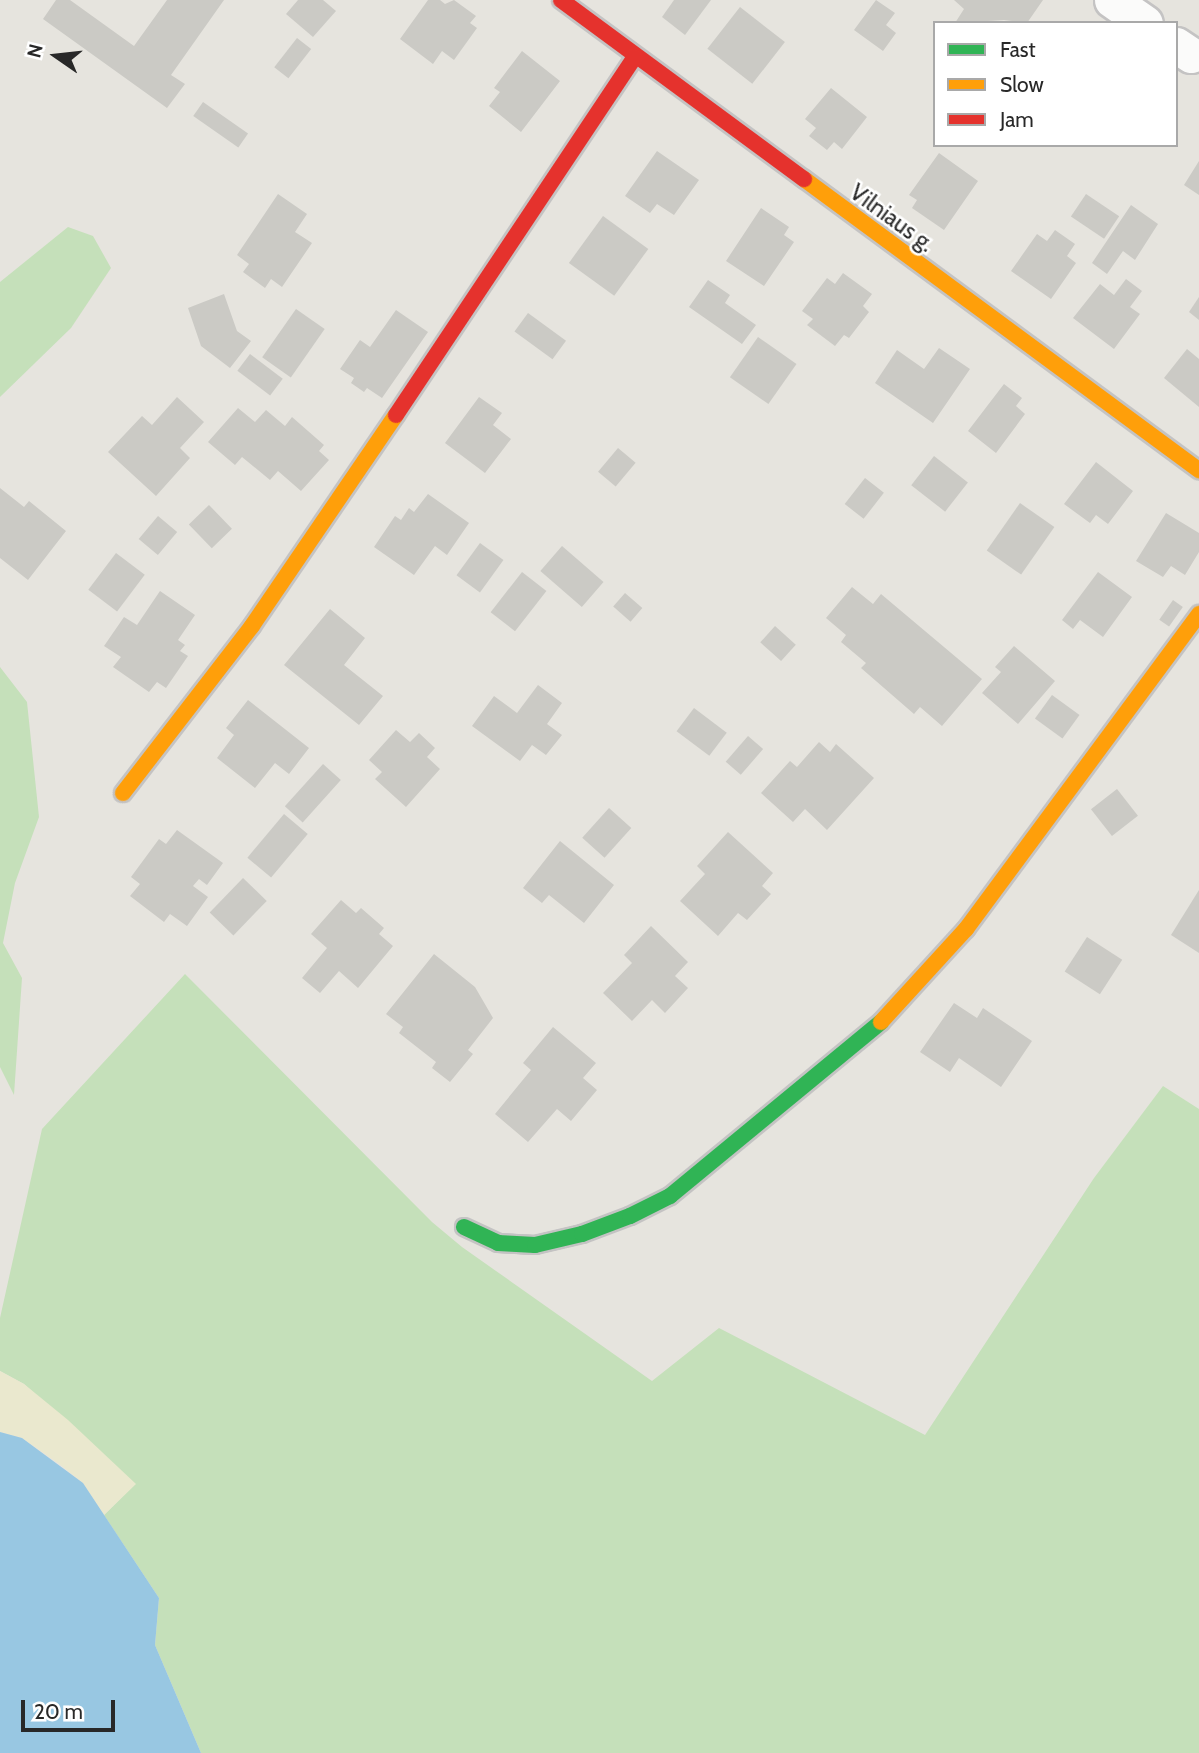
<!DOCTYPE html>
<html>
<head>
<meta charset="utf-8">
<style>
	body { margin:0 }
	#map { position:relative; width:1199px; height:1753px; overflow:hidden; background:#e6e4de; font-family:Cabin,sans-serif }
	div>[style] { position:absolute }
	.green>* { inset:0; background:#c5e0ba }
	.sand>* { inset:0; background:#eae8ce }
	.water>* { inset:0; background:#98c7e2 }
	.building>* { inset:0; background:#cbcac5; transform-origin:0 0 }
	.roads { filter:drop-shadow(2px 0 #c4c3c3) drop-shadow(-2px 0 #c4c3c3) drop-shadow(0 2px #c4c3c3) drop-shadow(0 -2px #c4c3c3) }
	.street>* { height:35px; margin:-17.5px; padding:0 17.5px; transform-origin:17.5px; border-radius:17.5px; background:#fbfbfa }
	.fast>* { height:16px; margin:-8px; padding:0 8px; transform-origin:8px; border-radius:8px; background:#30b455 }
	.slow>* { height:16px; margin:-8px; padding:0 8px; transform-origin:8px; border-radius:8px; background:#ff9f0a }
	.jam>* { height:16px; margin:-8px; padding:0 8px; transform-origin:8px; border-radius:8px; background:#e5322d }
	span { translate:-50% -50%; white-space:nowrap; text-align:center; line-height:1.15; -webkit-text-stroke:5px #fff; paint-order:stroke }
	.street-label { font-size:23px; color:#282828 }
	.legend { position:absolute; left:933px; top:21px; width:245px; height:126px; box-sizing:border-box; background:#fff; border:2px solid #a9a9a9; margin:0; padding:9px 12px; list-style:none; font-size:21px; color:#282828 }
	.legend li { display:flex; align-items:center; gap:14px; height:35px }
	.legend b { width:35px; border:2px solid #a9a9a9 }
	.north { position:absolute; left:21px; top:21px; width:70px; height:70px; -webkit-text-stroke:5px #fff; paint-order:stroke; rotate:284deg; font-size:19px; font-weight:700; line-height:28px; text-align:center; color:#282828 }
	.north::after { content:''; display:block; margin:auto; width:24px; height:32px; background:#282828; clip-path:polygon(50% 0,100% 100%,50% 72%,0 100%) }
	.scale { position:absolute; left:21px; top:1700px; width:94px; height:32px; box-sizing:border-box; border:4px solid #282828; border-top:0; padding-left:9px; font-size:21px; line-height:24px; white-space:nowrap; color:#282828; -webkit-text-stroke:5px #fff; paint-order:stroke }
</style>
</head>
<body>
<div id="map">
	<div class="green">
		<i style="clip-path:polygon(68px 227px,93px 236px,111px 268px,71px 328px,0 397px,0 282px)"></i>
		<i style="clip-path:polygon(0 667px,27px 702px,39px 817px,15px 883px,3px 943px,22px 978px,14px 1095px,0 1067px)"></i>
		<i style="clip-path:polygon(185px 974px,432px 1222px,462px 1247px,652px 1381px,719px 1328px,925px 1435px,1094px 1178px,1163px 1086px,1199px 1109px,1199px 1753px,201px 1753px,155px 1645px,159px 1598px,104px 1515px,135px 1484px,24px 1384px,0 1371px,0 1318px,42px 1129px)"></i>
	</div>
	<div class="sand">
		<i style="clip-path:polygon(0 1371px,24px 1384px,68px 1420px,136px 1484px,104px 1515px,83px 1483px,58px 1463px,22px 1438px,0 1432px)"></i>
	</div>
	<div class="water">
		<i style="clip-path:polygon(0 1432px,22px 1438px,83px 1483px,159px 1598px,155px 1645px,201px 1753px,0 1753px)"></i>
	</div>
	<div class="building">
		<i style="clip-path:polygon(56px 0,70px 0,134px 46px,167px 0,224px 0,171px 75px,185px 84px,167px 108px,43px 19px)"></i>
		<i style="clip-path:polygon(298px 0,323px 0,336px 11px,313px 37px,286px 14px)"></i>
		<i style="clip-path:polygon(428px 0,440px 0,445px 4px,454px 0,476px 16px,470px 23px,477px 28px,454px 60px,442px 51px,433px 64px,400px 39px)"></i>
		<i style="clip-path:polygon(674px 0,711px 0,685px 35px,662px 17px)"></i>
		<i style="clip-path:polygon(876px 0,895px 13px,886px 25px,896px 33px,883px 51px,854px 30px)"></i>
		<i style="clip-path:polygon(954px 0,1043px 0,1027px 23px,1004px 20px,955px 23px,964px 9px)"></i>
		<i style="left:740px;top:7px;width:57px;height:53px;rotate:38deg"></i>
		<i style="left:297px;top:38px;width:18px;height:37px;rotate:38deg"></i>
		<i style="clip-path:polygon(522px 51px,560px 81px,521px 132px,489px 106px,500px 92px,494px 88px)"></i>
		<i style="clip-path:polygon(831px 88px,867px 117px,842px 149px,834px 142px,827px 150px,809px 136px,816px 128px,805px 119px)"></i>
		<i style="left:203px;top:102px;width:55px;height:17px;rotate:35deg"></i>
		<i style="clip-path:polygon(657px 151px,699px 180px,674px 215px,657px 204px,650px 213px,625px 196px)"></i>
		<i style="clip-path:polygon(939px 153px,978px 181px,944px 230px,912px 208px,917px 200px,909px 195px)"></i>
		<i style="clip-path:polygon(1199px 161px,1199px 195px,1184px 185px)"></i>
		<i style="clip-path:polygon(278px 194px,307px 214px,295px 232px,312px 243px,282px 287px,271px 279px,265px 288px,243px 272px,249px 264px,237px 255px)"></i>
		<i style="left:1086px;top:194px;width:40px;height:27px;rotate:34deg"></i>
		<i style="clip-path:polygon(1131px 205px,1158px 224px,1135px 260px,1123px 251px,1107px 274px,1092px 263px)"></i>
		<i style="clip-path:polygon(761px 208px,789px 227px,784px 235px,794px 242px,764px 286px,726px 261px)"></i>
		<i style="left:603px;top:216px;width:56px;height:58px;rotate:36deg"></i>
		<i style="clip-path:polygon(1055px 230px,1075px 244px,1067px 256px,1076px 263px,1051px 299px,1011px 271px,1037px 234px,1047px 241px)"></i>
		<i style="clip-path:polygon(843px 273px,872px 294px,863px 306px,869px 312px,849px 338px,844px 335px,835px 346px,807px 325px,813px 319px,802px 311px,827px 278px,835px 284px)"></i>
		<i style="clip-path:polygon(1126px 279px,1142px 291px,1130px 307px,1140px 314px,1114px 349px,1073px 318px,1100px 284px,1114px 295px)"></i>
		<i style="clip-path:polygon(708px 280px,730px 295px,725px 303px,756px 325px,742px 344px,689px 307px)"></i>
		<i style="clip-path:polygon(224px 294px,237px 331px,251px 341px,230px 368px,201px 346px,188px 308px)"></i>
		<i style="clip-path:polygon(1199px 297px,1199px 320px,1189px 312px)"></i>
		<i style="left:296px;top:309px;width:35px;height:59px;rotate:35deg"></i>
		<i style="clip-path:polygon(396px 310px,428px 332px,382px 398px,367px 388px,364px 392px,351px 383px,354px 378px,340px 369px,360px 340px,370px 347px)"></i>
		<i style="left:528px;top:313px;width:47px;height:23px;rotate:36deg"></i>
		<i style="left:758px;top:337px;width:47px;height:49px;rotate:35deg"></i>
		<i style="clip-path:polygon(939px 348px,970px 369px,933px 423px,875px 383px,897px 350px,924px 369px)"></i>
		<i style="clip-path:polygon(1187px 349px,1199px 359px,1199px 407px,1164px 378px)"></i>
		<i style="left:250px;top:354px;width:41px;height:21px;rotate:37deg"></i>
		<i style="clip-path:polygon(1004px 384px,1022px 398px,1016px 406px,1025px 414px,996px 453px,968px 431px)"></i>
		<i style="clip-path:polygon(177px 397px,204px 422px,180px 448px,190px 458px,156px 496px,108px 452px,142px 416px,152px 425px)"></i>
		<i style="clip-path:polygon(479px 397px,502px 413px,493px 425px,511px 439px,485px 473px,445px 443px)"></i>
		<i style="clip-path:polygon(238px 408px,255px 422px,266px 410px,285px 426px,292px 417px,324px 445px,319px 451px,329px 460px,301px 491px,278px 471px,270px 480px,242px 457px,235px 465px,208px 442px)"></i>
		<i style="left:618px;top:448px;width:23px;height:31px;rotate:40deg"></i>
		<i style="left:934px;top:456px;width:43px;height:37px;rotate:38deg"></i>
		<i style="clip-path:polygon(1096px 462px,1133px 491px,1108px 524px,1096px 515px,1090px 523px,1064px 504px)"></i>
		<i style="left:865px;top:478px;width:24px;height:33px;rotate:38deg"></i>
		<i style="clip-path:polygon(0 488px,24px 507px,29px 501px,66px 531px,28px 580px,0 558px)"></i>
		<i style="clip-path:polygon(428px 494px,469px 523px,447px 555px,435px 546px,414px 575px,374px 547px,395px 516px,401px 520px,409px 508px,414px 512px)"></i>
		<i style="left:1020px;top:503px;width:42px;height:58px;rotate:35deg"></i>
		<i style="left:209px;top:505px;width:33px;height:28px;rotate:46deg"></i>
		<i style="clip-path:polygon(1166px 513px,1199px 533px,1199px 552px,1185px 575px,1171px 566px,1163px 577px,1136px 561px)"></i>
		<i style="left:158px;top:516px;width:25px;height:30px;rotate:40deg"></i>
		<i style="left:480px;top:543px;width:29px;height:40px;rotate:36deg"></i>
		<i style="left:562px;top:546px;width:55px;height:33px;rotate:41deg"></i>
		<i style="left:116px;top:553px;width:36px;height:46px;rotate:37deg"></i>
		<i style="left:522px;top:572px;width:31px;height:51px;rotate:38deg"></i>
		<i style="clip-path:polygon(1098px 572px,1132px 597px,1103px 637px,1080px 620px,1073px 629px,1062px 620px)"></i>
		<i style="clip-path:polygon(852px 587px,873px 604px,881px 594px,982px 679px,942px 726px,920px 707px,914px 714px,861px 668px,866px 663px,841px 642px,846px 635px,826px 618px)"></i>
		<i style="clip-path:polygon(160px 591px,195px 615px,178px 640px,185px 645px,180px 651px,188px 656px,166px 688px,157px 682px,149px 692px,113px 667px,121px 657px,104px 646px,124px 617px,137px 625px)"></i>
		<i style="left:625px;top:593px;width:23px;height:18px;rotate:41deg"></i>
		<i style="left:1173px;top:600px;width:12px;height:24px;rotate:35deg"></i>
		<i style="clip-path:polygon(330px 609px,365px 638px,344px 665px,383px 696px,359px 725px,284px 665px)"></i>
		<i style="left:775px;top:626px;width:28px;height:22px;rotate:42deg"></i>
		<i style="clip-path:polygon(1014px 646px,1055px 681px,1018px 724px,982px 693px,1001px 672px,995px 667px)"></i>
		<i style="clip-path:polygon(538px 685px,562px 703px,547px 724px,562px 735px,546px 755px,532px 745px,520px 761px,472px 726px,494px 696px,517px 713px)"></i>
		<i style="left:1052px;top:695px;width:34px;height:29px;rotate:36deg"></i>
		<i style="clip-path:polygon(248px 700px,309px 748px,289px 774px,275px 763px,255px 788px,217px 758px,234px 735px,226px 728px)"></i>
		<i style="left:694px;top:708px;width:41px;height:29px;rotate:37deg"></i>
		<i style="clip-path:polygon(396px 730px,410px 742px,419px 733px,435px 748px,427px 757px,440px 769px,406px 807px,375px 779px,382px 772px,369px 760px)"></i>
		<i style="left:748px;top:736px;width:20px;height:34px;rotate:41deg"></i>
		<i style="clip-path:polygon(819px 742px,830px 752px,836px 744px,874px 778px,827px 830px,805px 809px,793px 822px,761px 793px,790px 761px,797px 767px)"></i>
		<i style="left:323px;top:764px;width:24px;height:57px;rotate:42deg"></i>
		<i style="left:1117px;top:789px;width:34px;height:33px;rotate:52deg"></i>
		<i style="left:609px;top:808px;width:30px;height:40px;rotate:42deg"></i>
		<i style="left:284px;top:814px;width:31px;height:57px;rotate:40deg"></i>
		<i style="clip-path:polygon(177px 830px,223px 863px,207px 885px,199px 879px,193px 886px,208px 897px,187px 926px,170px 914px,164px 922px,130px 896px,140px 884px,131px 877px,159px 839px,166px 844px)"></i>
		<i style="clip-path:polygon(728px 832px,773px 873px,762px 886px,771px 894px,747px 920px,738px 913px,718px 936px,680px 901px,705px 874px,697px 866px)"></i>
		<i style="clip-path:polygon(560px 841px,614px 885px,584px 923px,549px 895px,542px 903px,523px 888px)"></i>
		<i style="left:243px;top:878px;width:33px;height:48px;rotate:44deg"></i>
		<i style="clip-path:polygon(1199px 890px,1199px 953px,1171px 935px)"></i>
		<i style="clip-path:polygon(341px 900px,356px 913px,361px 908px,384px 928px,379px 934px,393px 946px,358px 988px,339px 971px,320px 993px,302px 978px,327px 948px,311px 934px)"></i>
		<i style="clip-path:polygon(651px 926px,688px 962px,675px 976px,688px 988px,665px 1013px,652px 1000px,632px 1021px,603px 993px,632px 963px,624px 955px)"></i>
		<i style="left:1087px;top:937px;width:42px;height:41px;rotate:33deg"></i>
		<i style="clip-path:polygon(434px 954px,475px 987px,493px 1018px,468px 1050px,473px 1054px,450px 1082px,432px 1068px,436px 1062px,399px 1033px,403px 1027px,386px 1014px)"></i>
		<i style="clip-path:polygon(954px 1003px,977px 1018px,983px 1008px,1032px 1041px,1001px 1087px,959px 1058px,950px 1072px,920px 1052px)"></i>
		<i style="clip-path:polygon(553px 1027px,596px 1063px,583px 1078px,597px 1090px,571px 1121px,557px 1109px,528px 1142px,495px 1114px,531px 1070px,523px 1063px)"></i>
	</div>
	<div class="roads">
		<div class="street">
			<i style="left:1112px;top:0;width:40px;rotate:34.9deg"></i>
			<i style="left:1176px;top:45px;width:18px;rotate:34deg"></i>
		</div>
		<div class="fast">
			<i style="left:464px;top:1227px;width:38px;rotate:25deg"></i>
			<i style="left:498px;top:1243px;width:37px;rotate:3deg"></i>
			<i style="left:535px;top:1245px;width:48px;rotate:-13.2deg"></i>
			<i style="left:582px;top:1234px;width:51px;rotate:-20.6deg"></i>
			<i style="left:630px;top:1216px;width:45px;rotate:-26.6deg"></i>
			<i style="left:670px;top:1196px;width:273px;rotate:-39.5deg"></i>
		</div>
		<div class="slow">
			<i style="left:804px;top:179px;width:491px;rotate:36.4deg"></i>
			<i style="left:123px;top:793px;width:211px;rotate:-52.3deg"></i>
			<i style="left:252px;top:626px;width:255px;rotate:-55.7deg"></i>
			<i style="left:881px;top:1022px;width:126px;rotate:-47.6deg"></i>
			<i style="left:966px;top:929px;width:392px;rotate:-53.5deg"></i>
		</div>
		<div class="jam">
			<i style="left:561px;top:0;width:302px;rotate:36.4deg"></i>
			<i style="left:396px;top:415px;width:430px;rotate:-56.3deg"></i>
		</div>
	</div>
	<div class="street-label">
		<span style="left:892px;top:218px;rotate:36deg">Vilniaus g.</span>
	</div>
	<ul class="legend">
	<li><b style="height:9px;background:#30b455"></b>Fast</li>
	<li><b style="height:9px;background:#ff9f0a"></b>Slow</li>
	<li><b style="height:9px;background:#e5322d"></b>Jam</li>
	</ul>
	<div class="north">N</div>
	<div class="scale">20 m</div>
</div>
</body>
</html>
